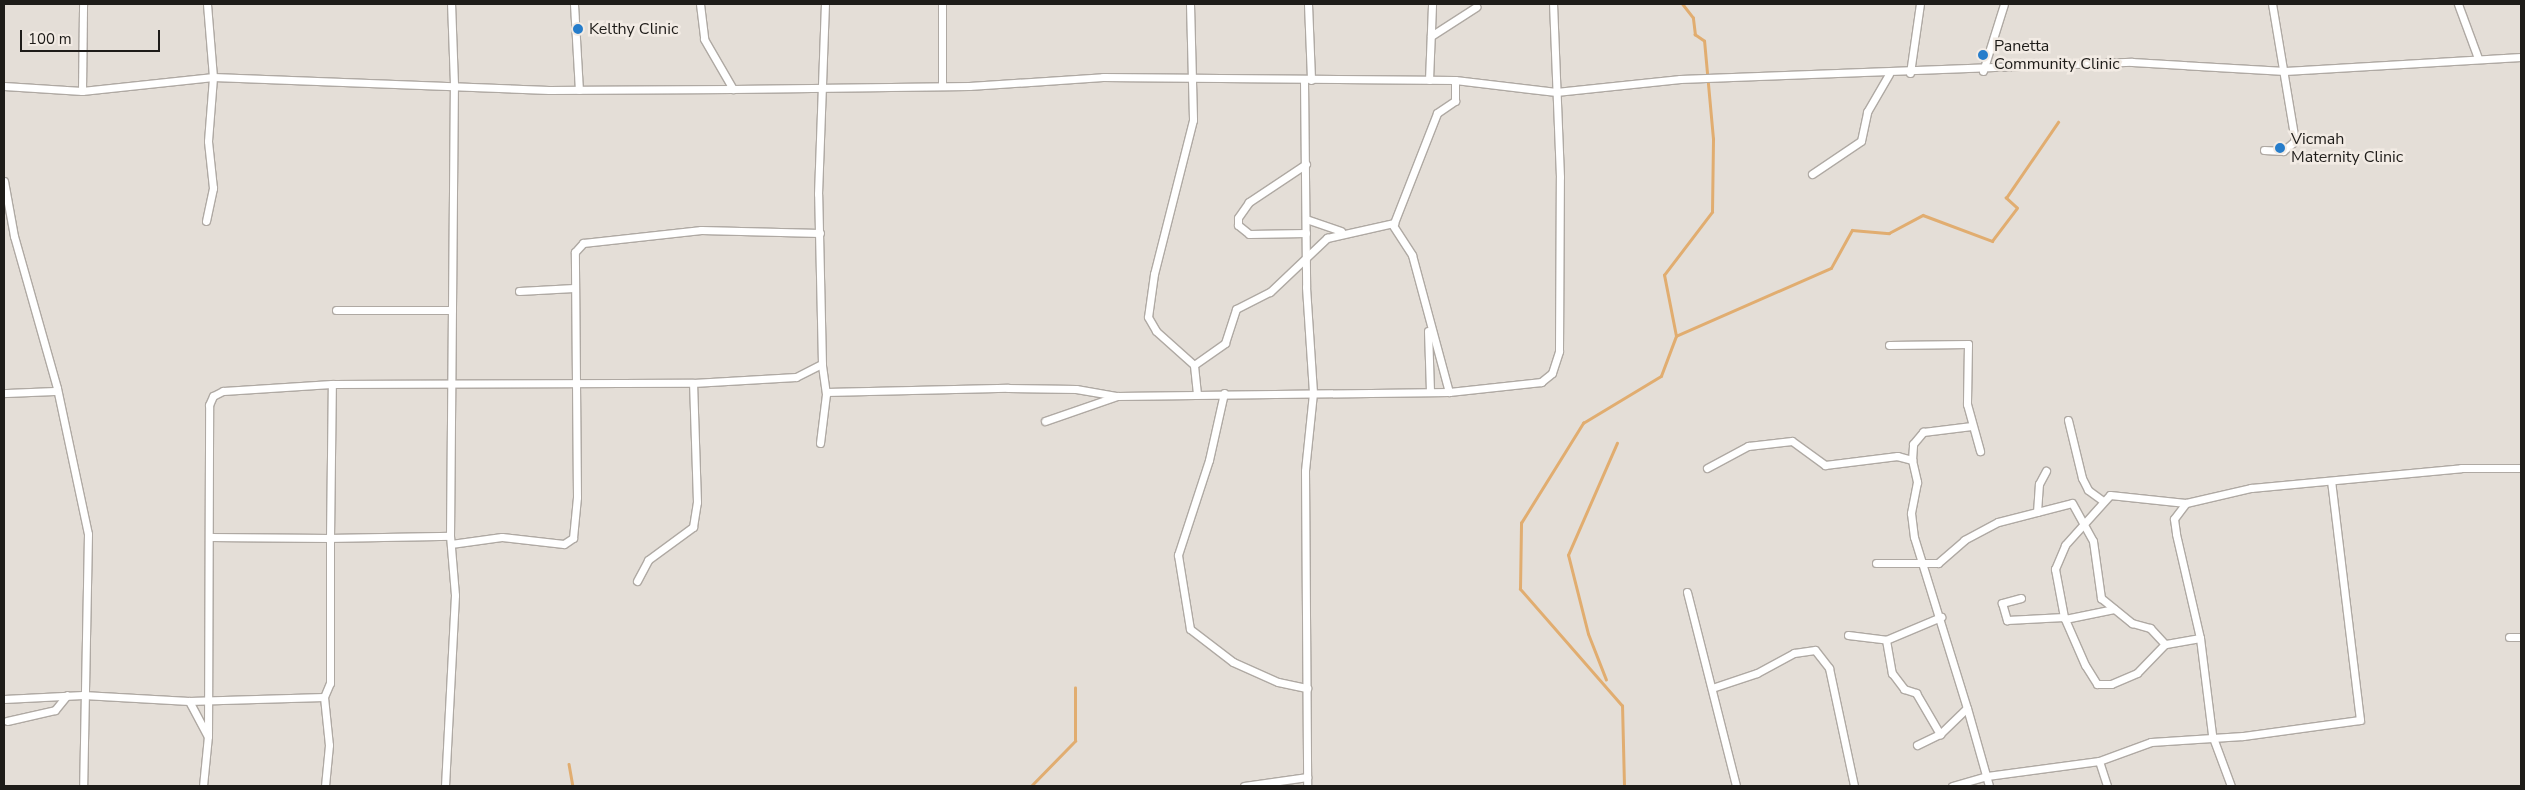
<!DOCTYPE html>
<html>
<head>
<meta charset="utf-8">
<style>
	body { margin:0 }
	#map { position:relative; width:2525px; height:790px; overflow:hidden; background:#e4ded7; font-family:"Nunito Sans",sans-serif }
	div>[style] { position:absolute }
	.stream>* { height:2.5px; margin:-1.25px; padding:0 1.25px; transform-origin:1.25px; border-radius:1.25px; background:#e1ad70 }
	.roads { filter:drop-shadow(1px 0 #afa9a3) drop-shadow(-1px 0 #afa9a3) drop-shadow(0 1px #afa9a3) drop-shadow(0 -1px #afa9a3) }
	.street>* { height:7px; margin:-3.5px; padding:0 3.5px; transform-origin:3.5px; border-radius:3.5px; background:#fff }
	.dots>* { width:14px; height:14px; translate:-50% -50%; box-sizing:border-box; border:2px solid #f2ebe4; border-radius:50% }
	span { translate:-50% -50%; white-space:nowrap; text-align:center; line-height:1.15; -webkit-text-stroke:5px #f2ebe4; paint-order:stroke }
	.poi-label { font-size:16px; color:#1e1c19 }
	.left { translate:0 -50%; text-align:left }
	.frame { position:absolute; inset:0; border:5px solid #1e1c19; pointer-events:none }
	.scale { position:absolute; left:20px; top:30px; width:140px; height:22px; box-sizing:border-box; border:2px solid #1e1c19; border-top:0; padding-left:6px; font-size:15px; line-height:18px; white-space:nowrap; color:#1e1c19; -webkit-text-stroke:4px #f2ebe4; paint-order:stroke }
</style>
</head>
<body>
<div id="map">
	<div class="stream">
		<i style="left:1676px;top:336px;width:62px;rotate:-101.1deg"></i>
		<i style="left:1664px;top:275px;width:79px;rotate:-52.7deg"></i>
		<i style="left:1712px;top:212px;width:73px;rotate:-89.2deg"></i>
		<i style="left:1713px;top:139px;width:98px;rotate:-95.2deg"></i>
		<i style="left:1704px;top:41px;width:11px;rotate:-146deg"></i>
		<i style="left:1695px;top:35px;width:17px;rotate:-97deg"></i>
		<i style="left:1693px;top:18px;width:18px;rotate:-128deg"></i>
		<i style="left:1606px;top:680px;width:49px;rotate:-111.4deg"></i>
		<i style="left:1588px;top:634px;width:81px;rotate:-104.2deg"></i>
		<i style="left:1568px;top:555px;width:122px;rotate:-66.4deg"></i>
		<i style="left:569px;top:764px;width:22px;rotate:80deg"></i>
		<i style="left:1031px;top:786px;width:63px;rotate:-45.6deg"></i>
		<i style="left:1075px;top:741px;width:53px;rotate:-90deg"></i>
		<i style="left:1624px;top:786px;width:80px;rotate:-91.4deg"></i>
		<i style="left:1622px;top:706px;width:155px;rotate:-131.1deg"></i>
		<i style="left:1520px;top:589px;width:66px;rotate:-89.1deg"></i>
		<i style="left:1521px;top:523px;width:118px;rotate:-58.2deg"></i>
		<i style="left:1583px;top:423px;width:91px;rotate:-31.1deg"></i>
		<i style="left:1661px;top:376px;width:43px;rotate:-69.4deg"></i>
		<i style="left:1676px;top:336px;width:169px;rotate:-23.7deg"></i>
		<i style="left:1831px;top:268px;width:43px;rotate:-61.1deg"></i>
		<i style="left:1852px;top:230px;width:37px;rotate:5deg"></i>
		<i style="left:1889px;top:233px;width:38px;rotate:-28deg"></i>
		<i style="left:1923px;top:215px;width:74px;rotate:20.6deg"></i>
		<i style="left:1992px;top:241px;width:41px;rotate:-52.9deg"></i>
		<i style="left:2017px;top:208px;width:15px;rotate:-138deg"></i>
		<i style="left:2006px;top:198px;width:92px;rotate:-55.6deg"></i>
	</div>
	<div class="roads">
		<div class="street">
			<i style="left:574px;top:4px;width:86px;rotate:86.7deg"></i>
			<i style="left:700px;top:4px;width:35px;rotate:83deg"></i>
			<i style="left:704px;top:39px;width:58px;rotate:59.9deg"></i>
			<i style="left:1190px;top:4px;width:116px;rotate:88.5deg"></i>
			<i style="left:1193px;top:120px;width:159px;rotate:104.2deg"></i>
			<i style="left:1154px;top:274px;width:43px;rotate:97.9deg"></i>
			<i style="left:1148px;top:317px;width:16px;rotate:60deg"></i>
			<i style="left:1156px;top:331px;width:51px;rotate:41.8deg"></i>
			<i style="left:1308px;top:4px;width:76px;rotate:87.7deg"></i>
			<i style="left:2458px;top:4px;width:58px;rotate:69.7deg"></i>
			<i style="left:1431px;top:36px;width:54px;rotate:-32.8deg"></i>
			<i style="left:1983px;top:71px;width:70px;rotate:-72.6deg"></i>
			<i style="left:1910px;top:73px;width:70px;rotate:-81.8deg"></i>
			<i style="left:1304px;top:80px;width:207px;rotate:89.4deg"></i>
			<i style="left:1306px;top:287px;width:106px;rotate:86.2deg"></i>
			<i style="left:1313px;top:393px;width:78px;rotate:95.9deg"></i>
			<i style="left:1305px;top:471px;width:315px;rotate:89.6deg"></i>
			<i style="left:1429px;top:80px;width:76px;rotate:-87.7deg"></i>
			<i style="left:4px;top:86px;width:78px;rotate:3.7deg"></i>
			<i style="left:82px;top:91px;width:132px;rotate:-6.1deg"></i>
			<i style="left:213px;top:77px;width:336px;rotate:2.2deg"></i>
			<i style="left:549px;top:90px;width:184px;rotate:-0.3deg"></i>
			<i style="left:733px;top:89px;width:236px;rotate:-0.7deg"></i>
			<i style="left:969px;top:86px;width:134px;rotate:-3.8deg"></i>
			<i style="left:1103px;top:77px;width:352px;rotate:0.5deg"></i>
			<i style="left:1455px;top:80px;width:102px;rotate:6.8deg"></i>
			<i style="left:1556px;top:92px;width:125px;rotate:-6deg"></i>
			<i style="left:1680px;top:79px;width:452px;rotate:-2.2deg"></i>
			<i style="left:2132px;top:62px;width:153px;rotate:3.4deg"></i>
			<i style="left:2285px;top:71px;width:236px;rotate:-3.4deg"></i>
			<i style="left:942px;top:86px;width:82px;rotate:-90deg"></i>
			<i style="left:82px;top:91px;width:87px;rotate:-89.3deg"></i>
			<i style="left:2264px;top:150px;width:19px;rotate:3deg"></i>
			<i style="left:2283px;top:151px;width:16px;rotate:-40deg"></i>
			<i style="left:2295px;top:141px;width:139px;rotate:-99.5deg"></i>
			<i style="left:1306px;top:164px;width:69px;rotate:146.3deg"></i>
			<i style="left:1249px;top:202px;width:19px;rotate:125deg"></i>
			<i style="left:1238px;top:218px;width:7px;rotate:90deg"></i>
			<i style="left:1238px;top:225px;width:14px;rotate:39deg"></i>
			<i style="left:1249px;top:234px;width:57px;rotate:-1deg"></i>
			<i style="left:1812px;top:174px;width:59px;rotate:-34deg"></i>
			<i style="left:1861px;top:141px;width:30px;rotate:-78deg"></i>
			<i style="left:1867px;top:112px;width:44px;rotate:-59.9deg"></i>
			<i style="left:4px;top:181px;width:56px;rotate:79.7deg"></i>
			<i style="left:14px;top:236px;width:158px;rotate:74.2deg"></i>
			<i style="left:57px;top:388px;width:149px;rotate:78deg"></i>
			<i style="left:88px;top:534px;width:252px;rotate:91.1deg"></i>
			<i style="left:1306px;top:219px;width:37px;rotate:19deg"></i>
			<i style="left:206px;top:221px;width:34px;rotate:-78deg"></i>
			<i style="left:213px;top:188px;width:47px;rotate:-96.1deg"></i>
			<i style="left:208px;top:141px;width:64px;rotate:-85.5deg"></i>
			<i style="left:213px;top:77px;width:73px;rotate:-94.7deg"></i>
			<i style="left:1392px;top:224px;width:37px;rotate:57deg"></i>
			<i style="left:1412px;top:255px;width:142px;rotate:74.9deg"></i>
			<i style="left:519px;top:291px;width:55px;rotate:-3.1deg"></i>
			<i style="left:336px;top:310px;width:116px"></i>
			<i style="left:1428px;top:331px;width:59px;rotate:88.1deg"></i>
			<i style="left:1889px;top:345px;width:79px;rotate:-0.7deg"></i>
			<i style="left:1968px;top:344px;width:60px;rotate:91deg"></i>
			<i style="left:1967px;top:404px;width:49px;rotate:74.5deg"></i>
			<i style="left:826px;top:392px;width:182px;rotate:-1.3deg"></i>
			<i style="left:1008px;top:388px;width:68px;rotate:0.8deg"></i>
			<i style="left:1076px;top:389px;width:42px;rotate:9.7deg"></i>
			<i style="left:1117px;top:396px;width:332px;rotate:-0.7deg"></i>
			<i style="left:1449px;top:392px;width:93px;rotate:-6.2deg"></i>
			<i style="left:1541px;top:382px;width:14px;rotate:-39deg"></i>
			<i style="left:1552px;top:373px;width:23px;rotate:-72deg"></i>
			<i style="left:1559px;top:351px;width:174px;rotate:-89.7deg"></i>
			<i style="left:1560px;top:177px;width:173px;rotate:-92.3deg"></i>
			<i style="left:4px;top:393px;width:53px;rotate:-2.2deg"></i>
			<i style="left:1224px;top:393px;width:69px;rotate:102.6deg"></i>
			<i style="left:1209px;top:460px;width:100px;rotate:108.1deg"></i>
			<i style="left:1178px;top:555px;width:75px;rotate:80.8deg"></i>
			<i style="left:1190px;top:629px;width:54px;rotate:37.5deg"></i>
			<i style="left:1233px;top:662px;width:49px;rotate:24deg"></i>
			<i style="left:1278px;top:682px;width:30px;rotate:12deg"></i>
			<i style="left:1197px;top:394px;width:29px;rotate:-96deg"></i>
			<i style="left:1194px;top:365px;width:38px;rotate:-35deg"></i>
			<i style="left:1225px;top:343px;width:36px;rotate:-72deg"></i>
			<i style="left:1236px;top:309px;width:38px;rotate:-27deg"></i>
			<i style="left:1270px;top:292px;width:79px;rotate:-43.5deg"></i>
			<i style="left:1327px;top:238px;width:69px;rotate:-12.6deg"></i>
			<i style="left:1394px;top:223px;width:118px;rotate:-68.6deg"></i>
			<i style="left:1437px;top:113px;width:22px;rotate:-34deg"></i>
			<i style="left:1455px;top:101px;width:21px;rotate:-90deg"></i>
			<i style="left:2068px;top:420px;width:60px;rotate:76.4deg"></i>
			<i style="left:2082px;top:478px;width:13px;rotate:63deg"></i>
			<i style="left:2088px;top:490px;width:17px;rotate:36deg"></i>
			<i style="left:1045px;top:421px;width:76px;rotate:-19.1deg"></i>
			<i style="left:820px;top:443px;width:49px;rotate:-83deg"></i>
			<i style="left:826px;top:394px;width:30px;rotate:-98deg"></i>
			<i style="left:1912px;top:460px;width:16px;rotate:-86deg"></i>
			<i style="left:1913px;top:444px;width:16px;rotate:-50deg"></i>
			<i style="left:1923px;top:432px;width:49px;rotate:-7deg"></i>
			<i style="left:1707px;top:468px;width:47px;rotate:-28.2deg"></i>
			<i style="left:1748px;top:446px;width:44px;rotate:-6.5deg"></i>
			<i style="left:1792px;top:441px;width:41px;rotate:36deg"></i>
			<i style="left:1825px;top:465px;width:73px;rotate:-7.1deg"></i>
			<i style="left:1897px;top:456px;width:16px;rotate:15deg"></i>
			<i style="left:1912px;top:460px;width:23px;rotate:77deg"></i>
			<i style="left:1917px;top:482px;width:32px;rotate:101deg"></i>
			<i style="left:1911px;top:513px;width:24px;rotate:83deg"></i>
			<i style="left:1914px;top:537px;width:179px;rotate:72.8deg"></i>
			<i style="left:2186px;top:503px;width:20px;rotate:127deg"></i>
			<i style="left:2174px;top:519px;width:15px;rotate:82deg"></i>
			<i style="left:2176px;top:534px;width:107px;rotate:77deg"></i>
			<i style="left:2200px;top:638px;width:98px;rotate:82.9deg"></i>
			<i style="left:2212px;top:735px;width:54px;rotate:69.6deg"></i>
			<i style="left:2037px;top:512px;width:28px;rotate:-86deg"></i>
			<i style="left:2039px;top:484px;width:15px;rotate:-62deg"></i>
			<i style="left:210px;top:537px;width:120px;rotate:0.5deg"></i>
			<i style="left:330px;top:538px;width:154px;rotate:-89.3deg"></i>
			<i style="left:332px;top:384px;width:361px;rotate:-0.2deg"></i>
			<i style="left:693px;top:383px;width:103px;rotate:-3.3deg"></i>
			<i style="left:796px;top:377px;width:29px;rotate:-27deg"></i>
			<i style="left:822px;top:364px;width:170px;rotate:-91.3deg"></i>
			<i style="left:818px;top:194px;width:190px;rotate:-87.9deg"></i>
			<i style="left:451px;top:544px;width:51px;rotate:-7.8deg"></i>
			<i style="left:502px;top:537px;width:62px;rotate:6.4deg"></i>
			<i style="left:564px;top:544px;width:11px;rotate:-34deg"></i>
			<i style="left:573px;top:538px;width:41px;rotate:-84.4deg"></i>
			<i style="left:577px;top:497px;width:245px;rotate:-90.5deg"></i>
			<i style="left:575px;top:252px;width:12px;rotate:-48deg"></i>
			<i style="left:583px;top:243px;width:119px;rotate:-6.3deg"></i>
			<i style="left:701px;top:230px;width:119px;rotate:1.4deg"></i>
			<i style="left:1876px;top:563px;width:62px"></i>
			<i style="left:1938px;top:563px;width:35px;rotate:-41deg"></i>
			<i style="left:1964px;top:540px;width:38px;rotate:-28deg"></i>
			<i style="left:1998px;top:522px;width:76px;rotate:-14.4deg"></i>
			<i style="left:2072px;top:503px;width:43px;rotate:61.1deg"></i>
			<i style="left:2093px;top:541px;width:58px;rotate:82deg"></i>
			<i style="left:2101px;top:598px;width:40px;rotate:39deg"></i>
			<i style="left:2132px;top:623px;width:19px;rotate:16deg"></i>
			<i style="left:2150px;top:628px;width:22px;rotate:47deg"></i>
			<i style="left:637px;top:581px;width:24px;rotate:-62deg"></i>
			<i style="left:648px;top:560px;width:56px;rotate:-36.3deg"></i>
			<i style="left:693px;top:527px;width:25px;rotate:-81deg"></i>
			<i style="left:697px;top:502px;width:119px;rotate:-91.9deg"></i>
			<i style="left:1687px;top:592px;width:200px;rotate:75.8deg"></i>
			<i style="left:2021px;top:598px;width:20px;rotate:165deg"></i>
			<i style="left:2002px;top:603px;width:18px;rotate:74deg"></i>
			<i style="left:2007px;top:620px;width:57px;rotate:-3deg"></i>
			<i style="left:2065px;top:619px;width:50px;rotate:-11.5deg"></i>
			<i style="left:1848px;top:635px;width:38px;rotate:7deg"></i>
			<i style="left:1886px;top:640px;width:60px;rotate:-22.7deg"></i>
			<i style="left:2509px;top:637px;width:12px"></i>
			<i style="left:2200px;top:638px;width:36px;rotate:170deg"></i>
			<i style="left:2165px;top:644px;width:40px;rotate:134deg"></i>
			<i style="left:2137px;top:673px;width:28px;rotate:157deg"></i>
			<i style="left:2111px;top:684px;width:14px;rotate:180deg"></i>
			<i style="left:2097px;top:684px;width:22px;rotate:-122deg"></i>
			<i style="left:2085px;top:665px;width:52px;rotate:-113.6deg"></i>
			<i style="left:2064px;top:617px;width:49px;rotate:-100.6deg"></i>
			<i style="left:2055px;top:569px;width:26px;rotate:-67deg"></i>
			<i style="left:2065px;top:545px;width:67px;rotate:-48deg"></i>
			<i style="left:2110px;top:495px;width:76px;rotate:6deg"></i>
			<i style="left:2186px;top:503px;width:67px;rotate:-13deg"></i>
			<i style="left:2251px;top:488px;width:211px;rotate:-5.4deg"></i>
			<i style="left:2461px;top:468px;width:60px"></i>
			<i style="left:1886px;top:640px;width:34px;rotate:80deg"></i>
			<i style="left:1892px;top:673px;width:20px;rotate:53deg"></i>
			<i style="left:1904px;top:689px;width:13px;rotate:18deg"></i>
			<i style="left:1916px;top:693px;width:48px;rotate:59.7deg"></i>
			<i style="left:1712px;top:688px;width:47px;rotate:-18.4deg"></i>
			<i style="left:1757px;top:673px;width:42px;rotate:-28.4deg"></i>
			<i style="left:1794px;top:653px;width:21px;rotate:-8deg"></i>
			<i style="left:1815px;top:650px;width:23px;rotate:52deg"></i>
			<i style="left:1829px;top:668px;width:121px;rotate:78deg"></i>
			<i style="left:324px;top:697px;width:48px;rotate:84.1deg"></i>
			<i style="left:329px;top:745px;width:41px;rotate:95.6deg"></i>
			<i style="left:4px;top:699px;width:79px;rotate:-2.9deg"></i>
			<i style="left:83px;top:695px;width:106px;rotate:3.2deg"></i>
			<i style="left:189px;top:701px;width:135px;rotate:-1.7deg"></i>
			<i style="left:324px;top:697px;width:15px;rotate:-67deg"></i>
			<i style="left:330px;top:683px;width:145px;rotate:-90deg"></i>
			<i style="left:330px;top:538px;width:120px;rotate:-1deg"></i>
			<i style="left:189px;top:701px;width:40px;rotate:62deg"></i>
			<i style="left:7px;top:721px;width:49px;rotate:-12.9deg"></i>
			<i style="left:55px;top:710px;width:19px;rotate:-51deg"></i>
			<i style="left:1917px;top:745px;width:25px;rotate:-26deg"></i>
			<i style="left:1940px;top:734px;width:37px;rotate:-44deg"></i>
			<i style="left:1967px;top:708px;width:81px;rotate:74.2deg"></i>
			<i style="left:2099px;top:761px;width:26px;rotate:72deg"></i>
			<i style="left:203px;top:786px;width:50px;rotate:-84.3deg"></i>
			<i style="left:208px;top:736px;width:331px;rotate:-89.8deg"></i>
			<i style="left:209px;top:405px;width:10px;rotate:-66deg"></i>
			<i style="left:213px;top:396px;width:11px;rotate:-27deg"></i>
			<i style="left:223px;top:391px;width:109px;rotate:-3.7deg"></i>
			<i style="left:445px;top:786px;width:191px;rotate:-87deg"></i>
			<i style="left:455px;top:595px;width:59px;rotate:-94.8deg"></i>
			<i style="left:450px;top:536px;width:452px;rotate:-89.5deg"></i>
			<i style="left:454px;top:84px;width:80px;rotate:-92.1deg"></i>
			<i style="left:1244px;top:786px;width:64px;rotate:-8.1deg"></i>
			<i style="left:1952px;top:786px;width:36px;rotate:-16deg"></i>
			<i style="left:1987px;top:776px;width:113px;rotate:-7.6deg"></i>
			<i style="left:2099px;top:761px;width:55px;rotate:-20.1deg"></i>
			<i style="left:2151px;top:742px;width:92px;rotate:-3.7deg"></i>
			<i style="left:2243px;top:736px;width:118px;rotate:-7.8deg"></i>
			<i style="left:2360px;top:720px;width:240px;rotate:-96.9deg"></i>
		</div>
	</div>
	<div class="dots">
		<i style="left:578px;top:29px;background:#267dcb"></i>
		<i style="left:1983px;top:55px;background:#267dcb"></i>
		<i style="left:2280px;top:148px;background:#267dcb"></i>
	</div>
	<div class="poi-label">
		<span class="left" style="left:589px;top:29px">Kelthy Clinic</span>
		<span class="left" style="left:1994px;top:55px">Panetta<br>Community Clinic</span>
		<span class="left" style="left:2291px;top:148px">Vicmah<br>Maternity Clinic</span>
	</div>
	<div class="frame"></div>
	<div class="scale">100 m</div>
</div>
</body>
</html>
